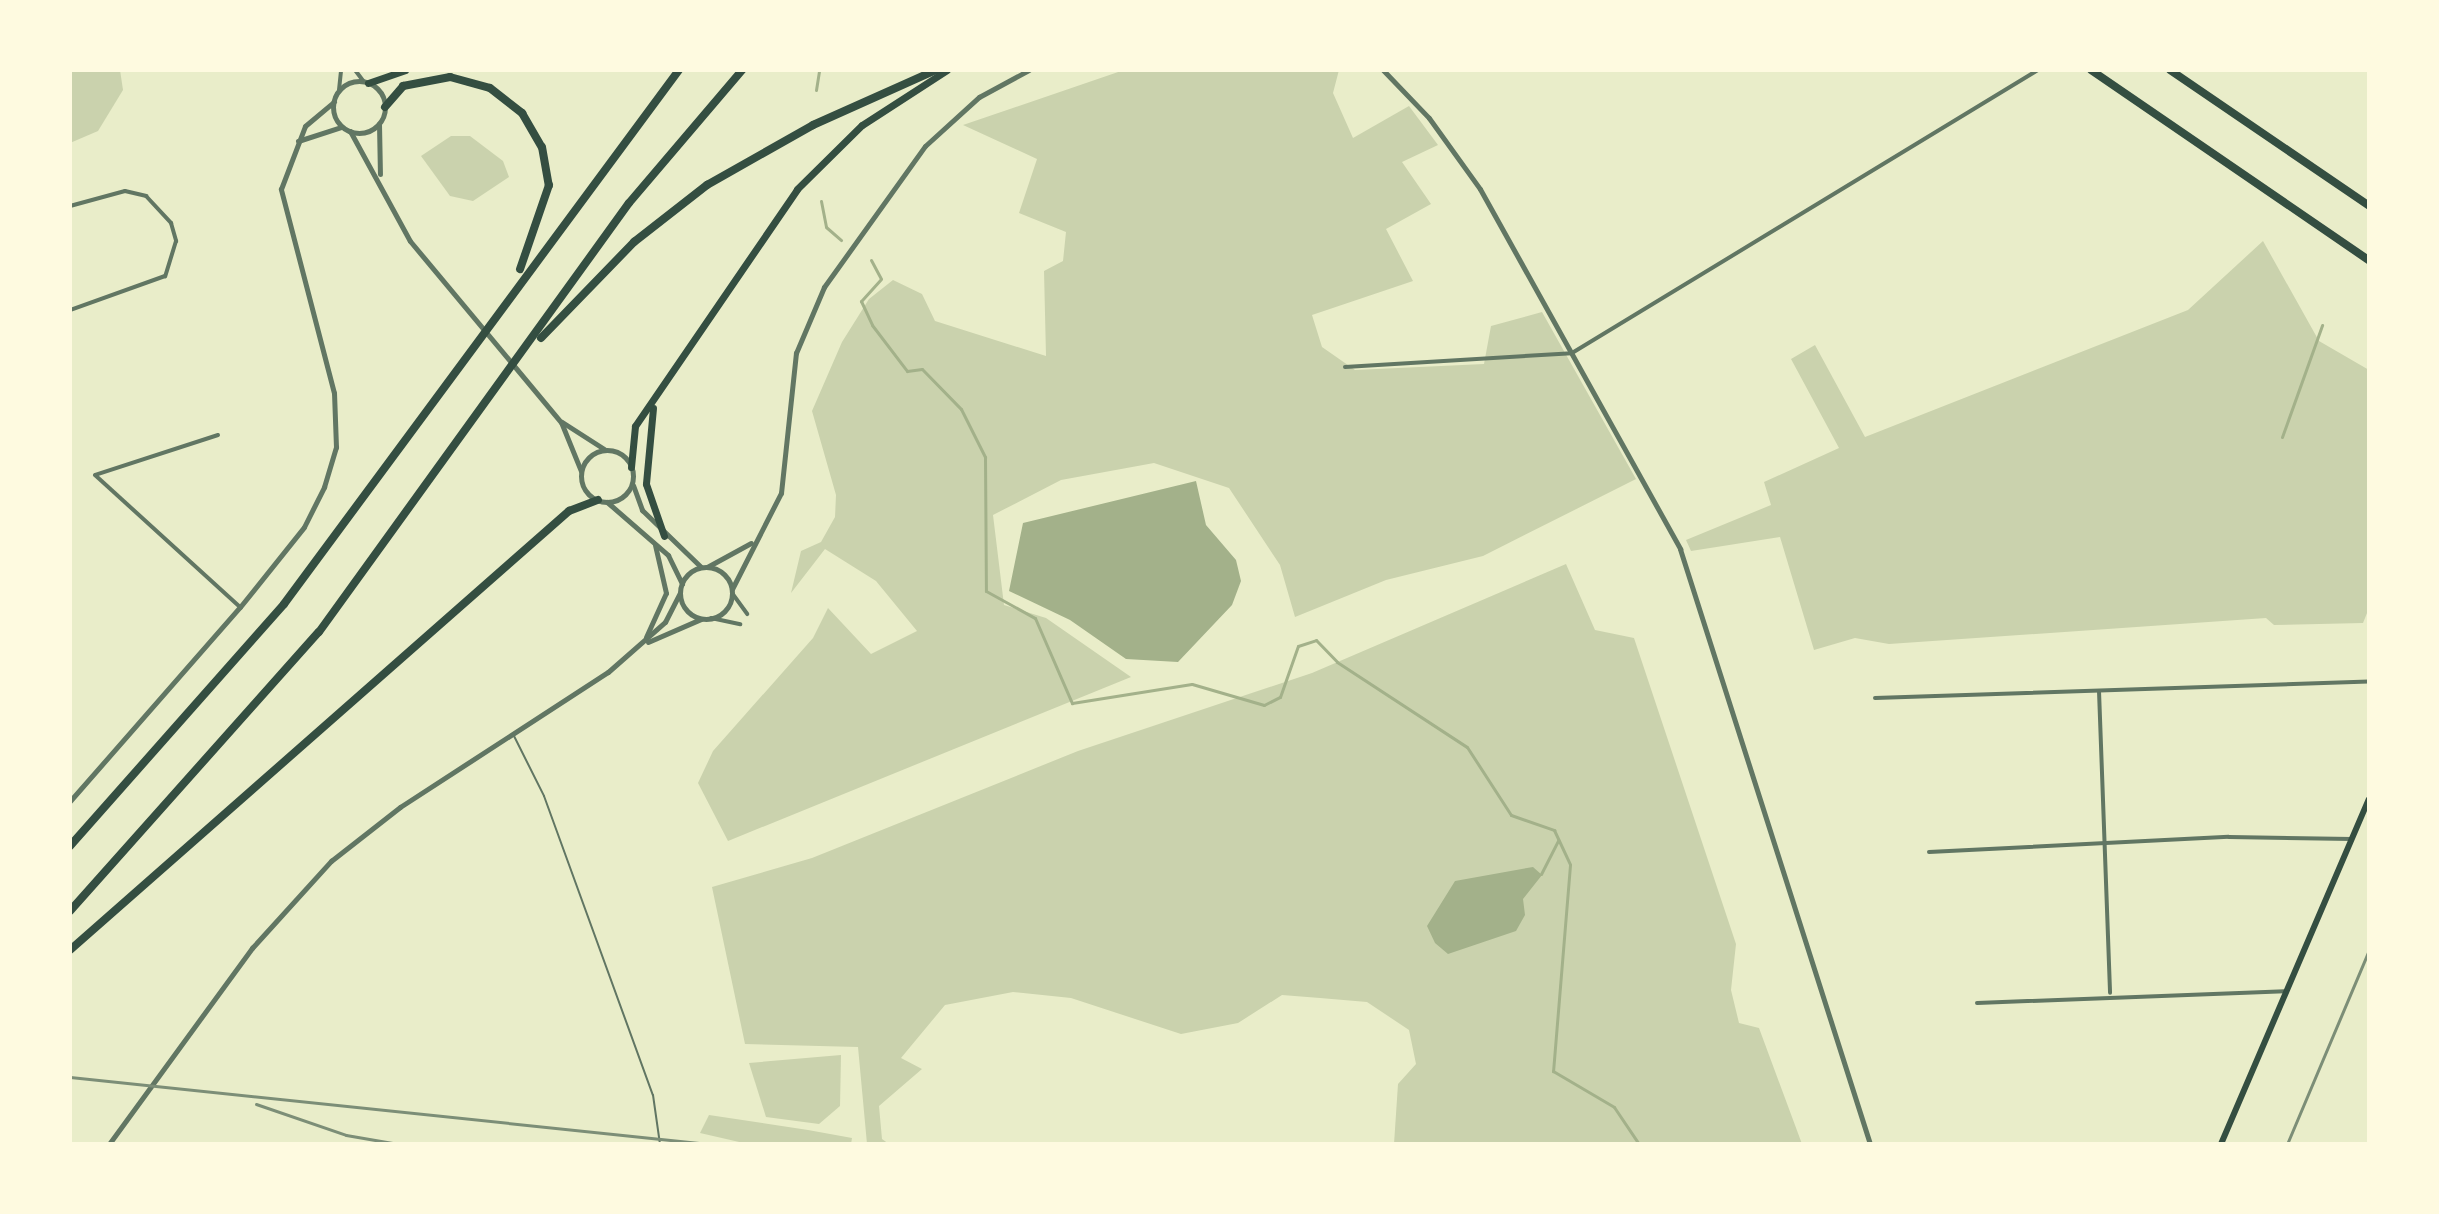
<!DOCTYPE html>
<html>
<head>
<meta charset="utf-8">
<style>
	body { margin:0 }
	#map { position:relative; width:2439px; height:1214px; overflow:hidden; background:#e9edc9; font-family:"Space Grotesk",sans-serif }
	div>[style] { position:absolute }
	.green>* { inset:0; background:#cad2ad }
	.water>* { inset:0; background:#a3b18a }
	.stream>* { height:3px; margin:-1.5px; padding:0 1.5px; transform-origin:1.5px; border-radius:1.5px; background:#a3b18a }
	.service>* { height:2px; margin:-1px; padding:0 1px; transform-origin:1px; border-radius:1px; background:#617663 }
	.minor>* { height:4px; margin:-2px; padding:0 2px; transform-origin:2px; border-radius:2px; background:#617663 }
	.tertiary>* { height:5px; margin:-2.5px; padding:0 2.5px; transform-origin:2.5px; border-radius:2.5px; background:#617663 }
	.tertiary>.ring { margin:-2.5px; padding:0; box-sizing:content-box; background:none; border:5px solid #617663; border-radius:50% }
	.secondary>* { height:6px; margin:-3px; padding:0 3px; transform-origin:3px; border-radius:3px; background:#344e41 }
	.trunk>* { height:7px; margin:-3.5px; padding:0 3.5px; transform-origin:3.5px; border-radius:3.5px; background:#344e41 }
	.motorway>* { height:8px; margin:-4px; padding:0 4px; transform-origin:4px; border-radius:4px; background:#344e41 }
	.rail>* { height:3px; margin:-1.5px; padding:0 1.5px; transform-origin:1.5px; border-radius:1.5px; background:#7c8e77 }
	span { translate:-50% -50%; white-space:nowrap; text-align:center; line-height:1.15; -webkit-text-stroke:6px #fefae0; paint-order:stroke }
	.frame { position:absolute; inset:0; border:72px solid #fefae0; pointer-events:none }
</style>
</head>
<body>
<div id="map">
	<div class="green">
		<i style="clip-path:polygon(70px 70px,120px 70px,123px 90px,98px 131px,70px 143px)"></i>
		<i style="clip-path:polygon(1124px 70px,1339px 70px,1333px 93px,1353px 138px,1409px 106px,1438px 145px,1402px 162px,1431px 204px,1386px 229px,1413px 281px,1312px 315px,1322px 347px,1355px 370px,1484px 364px,1491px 326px,1542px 312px,1636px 479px,1483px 556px,1386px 580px,1295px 617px,1280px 565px,1229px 488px,1154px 463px,1061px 480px,993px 515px,1004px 605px,1046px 618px,1131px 677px,728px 841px,698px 783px,713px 751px,813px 638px,828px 608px,871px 654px,917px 631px,876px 581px,825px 549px,791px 593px,801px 551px,821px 542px,835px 517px,836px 495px,812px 411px,842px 342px,869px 299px,893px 280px,922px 294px,935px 321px,1046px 356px,1044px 271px,1063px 261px,1066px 232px,1019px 213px,1037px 159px,963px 125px)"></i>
		<i style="clip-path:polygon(451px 136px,470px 136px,503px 161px,509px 177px,473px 201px,450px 196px,421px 156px)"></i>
		<i style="clip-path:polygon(2263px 241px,2319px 341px,2369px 370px,2369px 608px,2363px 623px,2274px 625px,2266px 618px,1889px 644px,1855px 638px,1814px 650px,1780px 537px,1691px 551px,1686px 540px,1771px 505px,1764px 482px,1839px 448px,1791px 359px,1815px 345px,1865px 437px,2188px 310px)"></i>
		<i style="clip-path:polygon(1566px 564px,1595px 630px,1634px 638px,1736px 944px,1731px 990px,1739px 1023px,1759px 1028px,1802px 1144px,1394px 1144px,1398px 1084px,1416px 1064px,1409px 1030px,1367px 1002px,1320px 998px,1282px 995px,1238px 1023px,1181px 1034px,1071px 998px,1013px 992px,945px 1005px,901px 1058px,922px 1069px,879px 1106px,882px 1139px,889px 1144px,867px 1144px,858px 1047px,745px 1044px,712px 887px,812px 858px,1078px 751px,1312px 673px)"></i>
		<i style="clip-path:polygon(841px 1055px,840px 1106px,819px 1124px,766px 1117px,749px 1063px)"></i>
		<i style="clip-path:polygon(709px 1115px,808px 1130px,852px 1138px,851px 1144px,748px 1144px,700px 1133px)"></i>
	</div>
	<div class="water">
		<i style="clip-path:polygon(1196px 481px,1206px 525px,1236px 560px,1241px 581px,1232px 605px,1178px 662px,1126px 659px,1070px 620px,1009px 591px,1023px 523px)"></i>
		<i style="clip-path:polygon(1533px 867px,1542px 875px,1523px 899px,1525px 915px,1516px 931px,1448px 954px,1435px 943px,1427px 926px,1455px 881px)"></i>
	</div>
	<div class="stream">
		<i style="left:816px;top:90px;width:20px;rotate:-81deg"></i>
		<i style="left:821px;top:201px;width:26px;rotate:79deg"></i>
		<i style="left:826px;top:227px;width:20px;rotate:41deg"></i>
		<i style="left:871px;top:260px;width:21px;rotate:62deg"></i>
		<i style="left:881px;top:279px;width:30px;rotate:132deg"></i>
		<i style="left:861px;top:301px;width:26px;rotate:65deg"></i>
		<i style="left:872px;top:325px;width:58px;rotate:52.7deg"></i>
		<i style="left:907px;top:371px;width:15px;rotate:-8deg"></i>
		<i style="left:922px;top:369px;width:56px;rotate:45.7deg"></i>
		<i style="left:961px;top:409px;width:54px;rotate:63.4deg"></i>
		<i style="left:985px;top:457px;width:134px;rotate:89.6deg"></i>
		<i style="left:986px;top:591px;width:56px;rotate:28.9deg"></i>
		<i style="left:1035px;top:618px;width:93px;rotate:66.5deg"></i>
		<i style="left:1072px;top:703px;width:121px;rotate:-9deg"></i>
		<i style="left:1192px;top:684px;width:75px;rotate:16.3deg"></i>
		<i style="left:1264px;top:705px;width:18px;rotate:-27deg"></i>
		<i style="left:1280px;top:697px;width:54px;rotate:-70.6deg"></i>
		<i style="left:1298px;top:646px;width:19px;rotate:-18deg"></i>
		<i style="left:1316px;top:640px;width:30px;rotate:46deg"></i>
		<i style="left:1337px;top:662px;width:155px;rotate:33.2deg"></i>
		<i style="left:1467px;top:747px;width:81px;rotate:57.1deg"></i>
		<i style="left:1511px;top:815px;width:46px;rotate:19.2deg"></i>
		<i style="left:1554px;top:830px;width:38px;rotate:65deg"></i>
		<i style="left:1570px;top:865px;width:207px;rotate:94.7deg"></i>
		<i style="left:1553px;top:1071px;width:71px;rotate:30.5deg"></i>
		<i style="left:1614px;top:1107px;width:45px;rotate:56deg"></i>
		<i style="left:2282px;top:437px;width:119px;rotate:-70.3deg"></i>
		<i style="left:1541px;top:874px;width:38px;rotate:-63deg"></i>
	</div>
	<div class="service">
		<i style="left:514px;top:736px;width:67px;rotate:63.4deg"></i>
		<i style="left:544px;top:796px;width:318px;rotate:70deg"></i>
		<i style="left:653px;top:1095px;width:49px;rotate:81.9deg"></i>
	</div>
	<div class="minor">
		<i style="left:355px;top:70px;width:15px;rotate:53deg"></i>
		<i style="left:339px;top:90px;width:20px;rotate:-84deg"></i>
		<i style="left:70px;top:206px;width:57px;rotate:-15.3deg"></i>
		<i style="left:125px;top:191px;width:22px;rotate:13deg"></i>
		<i style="left:146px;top:196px;width:37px;rotate:47deg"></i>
		<i style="left:171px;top:223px;width:19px;rotate:74deg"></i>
		<i style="left:176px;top:241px;width:37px;rotate:107deg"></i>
		<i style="left:165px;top:276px;width:101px;rotate:160.3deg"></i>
		<i style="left:1345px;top:367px;width:227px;rotate:-3.5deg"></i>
		<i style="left:1572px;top:353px;width:545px;rotate:-31.27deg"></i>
		<i style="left:218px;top:435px;width:129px;rotate:162deg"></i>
		<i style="left:95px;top:475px;width:196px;rotate:42.3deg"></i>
		<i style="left:732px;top:593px;width:26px;rotate:54deg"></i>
		<i style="left:711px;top:618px;width:30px;rotate:12deg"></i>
		<i style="left:2099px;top:691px;width:302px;rotate:87.9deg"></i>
		<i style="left:1875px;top:698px;width:494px;rotate:-1.9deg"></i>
		<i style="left:1929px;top:852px;width:300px;rotate:-2.9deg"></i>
		<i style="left:2229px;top:837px;width:123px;rotate:0.9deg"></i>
		<i style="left:1977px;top:1003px;width:308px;rotate:-2.2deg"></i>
	</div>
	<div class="tertiary">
		<i style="left:1383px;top:70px;width:66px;rotate:46.2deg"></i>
		<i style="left:1429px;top:118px;width:87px;rotate:54.3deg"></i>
		<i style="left:1480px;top:189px;width:412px;rotate:60.9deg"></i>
		<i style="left:1680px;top:549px;width:625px;rotate:72.29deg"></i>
		<i class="ring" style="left:333px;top:81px;width:47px;height:47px"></i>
		<i style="left:379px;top:124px;width:50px;rotate:88.9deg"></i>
		<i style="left:350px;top:131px;width:125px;rotate:61.4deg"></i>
		<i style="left:410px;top:241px;width:236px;rotate:50.2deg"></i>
		<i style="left:561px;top:422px;width:53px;rotate:67.8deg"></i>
		<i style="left:298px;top:141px;width:45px;rotate:-18deg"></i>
		<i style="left:562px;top:422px;width:50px;rotate:32.7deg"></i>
		<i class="ring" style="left:581px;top:450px;width:47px;height:47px"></i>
		<i style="left:633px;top:485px;width:27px;rotate:70deg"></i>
		<i style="left:642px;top:510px;width:82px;rotate:44deg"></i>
		<i style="left:607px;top:502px;width:81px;rotate:41deg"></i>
		<i style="left:668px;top:555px;width:32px;rotate:64deg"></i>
		<i style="left:707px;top:567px;width:50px;rotate:-28.6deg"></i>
		<i class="ring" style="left:680px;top:567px;width:47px;height:47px"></i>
		<i style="left:732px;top:589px;width:108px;rotate:-63deg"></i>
		<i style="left:781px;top:493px;width:141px;rotate:-83.9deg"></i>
		<i style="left:796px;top:353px;width:72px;rotate:-67deg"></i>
		<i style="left:824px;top:287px;width:173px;rotate:-54.4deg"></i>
		<i style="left:925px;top:146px;width:73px;rotate:-42.2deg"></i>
		<i style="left:979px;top:97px;width:57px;rotate:-28.4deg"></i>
		<i style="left:646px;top:637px;width:48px;rotate:-65.6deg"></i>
		<i style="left:666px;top:593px;width:49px;rotate:-102.9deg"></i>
		<i style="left:648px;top:642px;width:58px;rotate:-23.5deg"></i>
		<i style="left:70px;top:801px;width:258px;rotate:-48.8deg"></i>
		<i style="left:240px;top:607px;width:102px;rotate:-51.3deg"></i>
		<i style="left:304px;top:527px;width:45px;rotate:-63.4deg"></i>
		<i style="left:324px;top:487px;width:42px;rotate:-73.3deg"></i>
		<i style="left:336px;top:447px;width:54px;rotate:-92.1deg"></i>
		<i style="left:334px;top:393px;width:211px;rotate:-104.6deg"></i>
		<i style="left:281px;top:189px;width:67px;rotate:-69.1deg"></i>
		<i style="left:305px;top:126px;width:38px;rotate:-40deg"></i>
		<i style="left:109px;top:1144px;width:243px;rotate:-53.9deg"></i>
		<i style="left:252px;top:948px;width:118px;rotate:-47.8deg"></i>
		<i style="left:331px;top:861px;width:88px;rotate:-38deg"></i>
		<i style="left:400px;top:807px;width:248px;rotate:-33deg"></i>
		<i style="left:608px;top:672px;width:76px;rotate:-41.3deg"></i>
		<i style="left:665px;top:622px;width:33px;rotate:-63deg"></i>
	</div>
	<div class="secondary">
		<i style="left:2221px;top:1144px;width:375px;rotate:-66.8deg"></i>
	</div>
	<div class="trunk">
		<i style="left:368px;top:83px;width:39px;rotate:-19deg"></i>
		<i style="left:653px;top:408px;width:76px;rotate:95.3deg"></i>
		<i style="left:646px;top:484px;width:55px;rotate:70.9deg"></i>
		<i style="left:631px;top:467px;width:41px;rotate:-84.4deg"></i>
		<i style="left:635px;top:426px;width:287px;rotate:-55.6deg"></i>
		<i style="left:797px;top:189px;width:91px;rotate:-44.6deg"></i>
		<i style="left:862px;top:125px;width:101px;rotate:-32.9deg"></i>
	</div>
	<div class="motorway">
		<i style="left:2091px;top:70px;width:337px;rotate:34.4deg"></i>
		<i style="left:2170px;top:70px;width:241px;rotate:34.3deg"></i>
		<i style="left:385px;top:107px;width:28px;rotate:-49deg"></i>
		<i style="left:403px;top:86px;width:48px;rotate:-10.8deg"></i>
		<i style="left:450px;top:77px;width:41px;rotate:15.4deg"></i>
		<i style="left:490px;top:88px;width:41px;rotate:38deg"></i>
		<i style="left:522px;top:113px;width:39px;rotate:60deg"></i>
		<i style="left:542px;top:147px;width:39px;rotate:80deg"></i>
		<i style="left:549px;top:185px;width:89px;rotate:109deg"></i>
		<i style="left:541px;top:338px;width:134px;rotate:-45.9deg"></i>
		<i style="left:634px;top:242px;width:93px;rotate:-38deg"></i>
		<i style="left:707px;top:185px;width:122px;rotate:-29.5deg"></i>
		<i style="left:813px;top:125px;width:135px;rotate:-24.1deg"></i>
		<i style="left:70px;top:846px;width:323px;rotate:-48.5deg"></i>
		<i style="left:284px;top:604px;width:664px;rotate:-53.51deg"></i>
		<i style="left:70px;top:911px;width:374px;rotate:-48.3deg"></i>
		<i style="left:319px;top:632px;width:529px;rotate:-54.15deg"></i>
		<i style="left:629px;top:203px;width:175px;rotate:-49.6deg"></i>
		<i style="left:70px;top:950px;width:665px;rotate:-41.34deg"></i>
		<i style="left:569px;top:511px;width:31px;rotate:-21deg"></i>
	</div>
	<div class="rail">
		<i style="left:70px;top:1077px;width:642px;rotate:5.99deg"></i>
		<i style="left:256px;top:1104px;width:95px;rotate:19deg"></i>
		<i style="left:346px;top:1135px;width:53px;rotate:9.8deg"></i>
		<i style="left:2287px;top:1144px;width:211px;rotate:-67.1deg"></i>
	</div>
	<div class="frame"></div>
</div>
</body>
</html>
